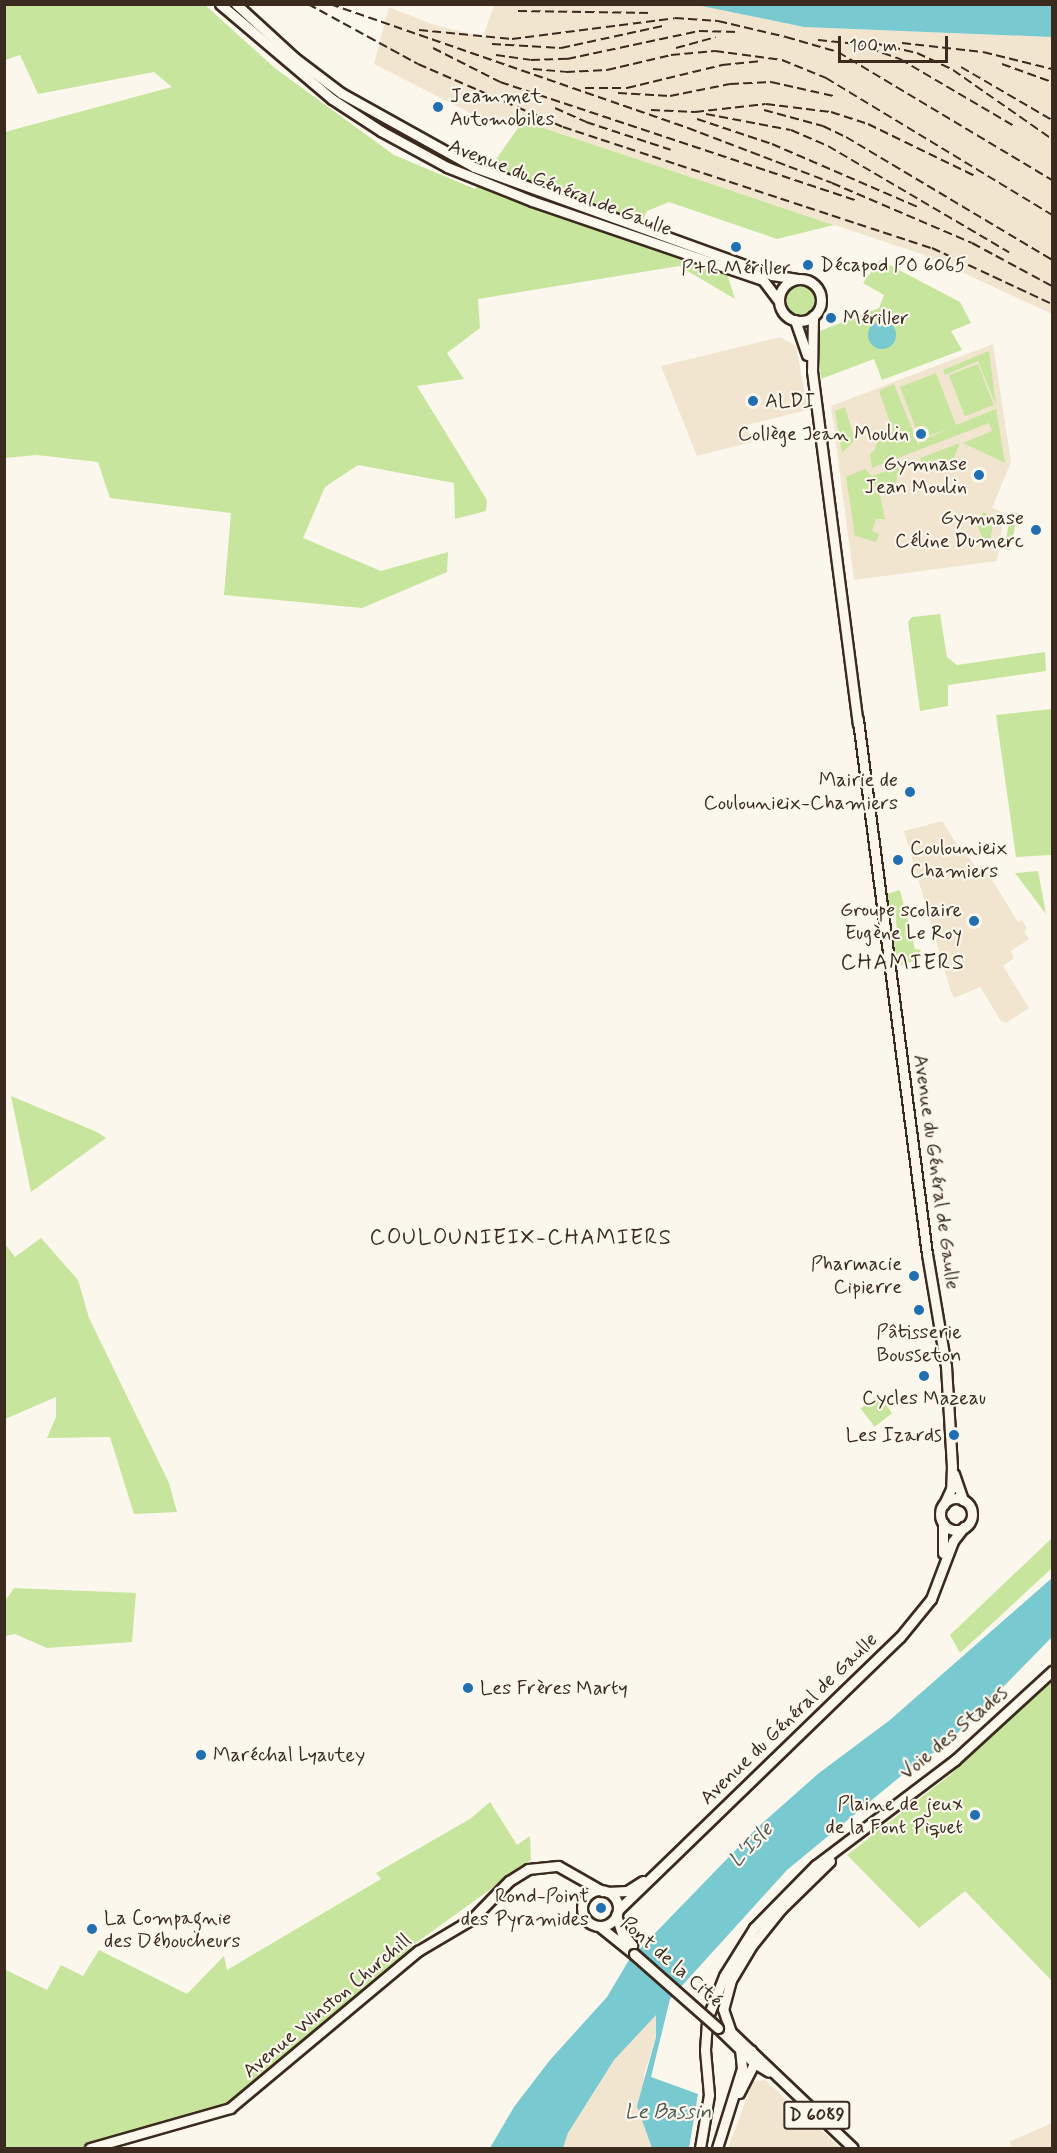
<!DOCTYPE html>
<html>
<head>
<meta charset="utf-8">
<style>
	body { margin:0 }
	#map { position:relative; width:1057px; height:2153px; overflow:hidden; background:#fbf7ec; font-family:Mynerve,sans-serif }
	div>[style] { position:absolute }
	.built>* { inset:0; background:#f2e5d0 }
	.green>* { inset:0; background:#c7e59c; transform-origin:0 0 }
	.round { border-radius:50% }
	.water>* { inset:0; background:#78c9d0 }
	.roads { filter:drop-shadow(2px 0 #3b2a1e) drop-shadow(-2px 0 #3b2a1e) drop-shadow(0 2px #3b2a1e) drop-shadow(0 -2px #3b2a1e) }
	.secondary>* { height:9px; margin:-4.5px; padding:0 4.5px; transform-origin:4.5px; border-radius:4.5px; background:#fbf7ec }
	.secondary>.ring { margin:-4.5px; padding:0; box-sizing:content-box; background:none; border:9px solid #fbf7ec; border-radius:50% }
	.primary>* { height:9px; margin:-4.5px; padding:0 4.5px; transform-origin:4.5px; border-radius:4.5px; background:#fbf7ec }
	.rail>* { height:2px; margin-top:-1px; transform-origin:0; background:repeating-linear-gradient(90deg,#3b2a1e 0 9px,transparent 0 13.5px) }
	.bridges { filter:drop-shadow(2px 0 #3b2a1e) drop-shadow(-2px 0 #3b2a1e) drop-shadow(0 2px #3b2a1e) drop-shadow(0 -2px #3b2a1e) }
	.secondary-bridge>* { height:9px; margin:-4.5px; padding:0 4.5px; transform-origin:4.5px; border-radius:4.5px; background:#fbf7ec }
	.dots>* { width:16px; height:16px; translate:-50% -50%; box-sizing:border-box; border:3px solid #fbf7ec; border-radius:50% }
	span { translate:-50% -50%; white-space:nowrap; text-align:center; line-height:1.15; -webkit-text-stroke:4.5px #fbf7ec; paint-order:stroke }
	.shield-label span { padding:2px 4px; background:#fbf7ec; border:2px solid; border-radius:4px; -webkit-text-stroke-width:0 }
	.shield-label { font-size:18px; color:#3b2a1e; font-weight:700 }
	.poi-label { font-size:20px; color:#3b2a1e }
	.left { translate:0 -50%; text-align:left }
	.right { translate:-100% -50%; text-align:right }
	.street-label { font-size:20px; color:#3b2a1e }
	.water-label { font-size:21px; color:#4d5a53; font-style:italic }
	.quarter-label { font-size:22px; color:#3b2a1e; letter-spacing:1.5px }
	.frame { position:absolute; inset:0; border:6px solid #3b2a1e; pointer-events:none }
	.scale { position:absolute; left:838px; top:36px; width:110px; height:27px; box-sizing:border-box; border:3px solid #3b2a1e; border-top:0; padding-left:8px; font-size:18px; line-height:21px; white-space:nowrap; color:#3b2a1e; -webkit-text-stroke:4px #fbf7ec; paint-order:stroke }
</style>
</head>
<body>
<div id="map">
	<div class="built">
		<i style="clip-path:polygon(697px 4px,804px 27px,1052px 37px,1052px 314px,927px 256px,524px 121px,482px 119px,374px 64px,389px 7px,432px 24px,483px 37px,494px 5px)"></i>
		<i style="clip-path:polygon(780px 337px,796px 346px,808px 410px,747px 425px,752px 442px,697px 456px,661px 366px)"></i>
		<i style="clip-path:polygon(993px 344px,1011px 462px,992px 508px,1004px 513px,997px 561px,854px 580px,831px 406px)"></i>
		<i style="clip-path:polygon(942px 821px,963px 854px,966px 853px,977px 869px,983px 865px,1018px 922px,1022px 920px,1027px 929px,1024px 931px,1029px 939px,1011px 951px,1014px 958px,1003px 966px,1029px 1008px,1006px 1023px,1001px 1021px,980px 987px,954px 998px,951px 992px,904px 831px)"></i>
		<i style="clip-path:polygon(656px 2014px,656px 2037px,644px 2075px,652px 2148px,563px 2148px,568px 2133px,614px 2060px)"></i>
		<i style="clip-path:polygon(765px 2080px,841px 2148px,728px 2148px,753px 2082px)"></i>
		<i style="clip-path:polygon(1052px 2123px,1052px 2148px,1012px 2148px,1009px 2142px)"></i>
	</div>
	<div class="green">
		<i style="clip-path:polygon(5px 5px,205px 5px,276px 69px,394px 155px,475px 189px,523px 121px,834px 225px,777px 239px,669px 202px,647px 211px,633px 243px,727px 274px,735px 299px,679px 266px,478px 299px,480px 328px,447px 353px,464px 379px,417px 386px,487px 500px,486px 511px,455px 519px,454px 483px,358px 465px,325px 487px,303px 538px,381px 571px,448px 552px,447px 572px,362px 608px,224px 595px,231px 513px,110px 498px,98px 462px,37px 455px,5px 458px,5px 132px,172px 87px,154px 72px,38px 94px,20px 55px,5px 60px)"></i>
		<i style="clip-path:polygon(880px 260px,960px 302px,971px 323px,951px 331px,962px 350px,882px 380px,874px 359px,821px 379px,817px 332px,879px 308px,884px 295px,863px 283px)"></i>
		<i class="round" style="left:785px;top:283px;width:32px;height:32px"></i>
		<i style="clip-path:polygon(989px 351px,996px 405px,978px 361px,945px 375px,943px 370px)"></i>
		<i style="left:978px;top:364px;width:44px;height:31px;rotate:69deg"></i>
		<i style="clip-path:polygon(936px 373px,956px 425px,996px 409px,1005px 463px,963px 443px,992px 431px,989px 423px,872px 468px,870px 454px,875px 450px,878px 438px,893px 431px,879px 391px,894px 384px,919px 446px,919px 442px,952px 427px,920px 439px,900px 387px)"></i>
		<i style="clip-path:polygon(845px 407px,855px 440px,842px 453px,835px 411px)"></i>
		<i style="clip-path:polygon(960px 443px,948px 472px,939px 459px,922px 463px,920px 458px)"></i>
		<i style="clip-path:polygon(904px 465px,897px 475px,896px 493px,886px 491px,880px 494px,885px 519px,876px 519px,872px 531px,879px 534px,876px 542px,855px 536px,846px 477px,865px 469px,872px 476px)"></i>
		<i style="clip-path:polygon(983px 512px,994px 517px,990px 542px,983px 539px,977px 525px)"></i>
		<i style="clip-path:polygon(1010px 512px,1018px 513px,1010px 550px,1005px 549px)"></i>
		<i style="clip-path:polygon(940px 614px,947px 657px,957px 665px,1045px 652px,1046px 671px,948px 685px,948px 706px,920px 711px,908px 622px,912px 617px)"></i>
		<i style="clip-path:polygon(1052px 709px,1052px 860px,1051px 855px,1016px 857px,996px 715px)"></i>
		<i style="clip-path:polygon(1038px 871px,1046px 914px,1015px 873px)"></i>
		<i style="clip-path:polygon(900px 890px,915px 949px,921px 950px,917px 960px,902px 965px,897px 964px,893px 933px,897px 932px,895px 910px,890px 910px,887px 894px)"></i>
		<i style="clip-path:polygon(11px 1096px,97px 1132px,106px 1138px,31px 1192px)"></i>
		<i style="clip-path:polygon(41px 1238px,78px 1280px,89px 1318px,169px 1483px,177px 1512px,134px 1514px,110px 1437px,47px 1438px,56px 1417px,56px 1397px,5px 1419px,5px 1244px,15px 1257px)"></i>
		<i style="left:878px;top:1395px;width:23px;height:22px;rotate:52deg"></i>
		<i style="clip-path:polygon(1052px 1538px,1052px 1568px,960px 1653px,950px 1635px)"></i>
		<i style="clip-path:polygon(14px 1588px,136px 1593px,132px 1642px,47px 1648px,15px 1634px,5px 1636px,5px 1601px)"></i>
		<i style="clip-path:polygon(1052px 1679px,1052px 1981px,965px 1891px,919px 1928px,847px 1855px,950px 1775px)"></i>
		<i style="clip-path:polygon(490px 1802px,517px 1845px,530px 1836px,531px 1860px,413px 1945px,370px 1988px,297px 2045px,246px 2092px,227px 2104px,84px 2144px,84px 2148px,5px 2148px,4px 1969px,47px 1990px,61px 1965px,83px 1976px,99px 1950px,187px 1994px,224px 1956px,227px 1970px,381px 1879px,376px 1873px,470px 1819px)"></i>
	</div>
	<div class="water">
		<i style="clip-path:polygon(697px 5px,1052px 5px,1052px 37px,804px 27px)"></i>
		<i class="round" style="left:868px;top:321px;width:28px;height:28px"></i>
		<i style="clip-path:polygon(1052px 1578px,1052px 1637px,948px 1743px,907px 1771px,787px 1870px,670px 1999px,651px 2077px,698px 2094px,689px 2148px,652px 2148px,637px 2106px,656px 2037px,656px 2015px,614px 2060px,568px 2133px,563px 2148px,490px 2148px,514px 2107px,550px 2060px,607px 1997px,629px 1960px,757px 1828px,819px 1773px,890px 1720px)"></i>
	</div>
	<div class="roads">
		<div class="secondary">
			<i style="left:220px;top:4px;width:147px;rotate:40.3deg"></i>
			<i style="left:332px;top:99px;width:59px;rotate:33.1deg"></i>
			<i style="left:381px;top:131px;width:75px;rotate:28.6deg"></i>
			<i style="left:447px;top:167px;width:92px;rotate:21.8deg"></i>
			<i style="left:532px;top:201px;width:244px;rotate:18.9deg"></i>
			<i style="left:763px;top:280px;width:26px;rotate:53deg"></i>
			<i style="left:236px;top:4px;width:80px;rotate:42.5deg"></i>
			<i style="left:295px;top:58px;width:58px;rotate:37.3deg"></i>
			<i style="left:341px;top:93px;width:152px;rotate:29.1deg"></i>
			<i style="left:474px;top:167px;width:317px;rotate:19.9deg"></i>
			<i style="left:772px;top:275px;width:24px;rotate:9deg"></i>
			<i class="ring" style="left:779px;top:279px;width:33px;height:33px"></i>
			<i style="left:813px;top:316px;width:55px;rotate:91deg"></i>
			<i style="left:812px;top:371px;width:356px;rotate:82.6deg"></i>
			<i style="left:795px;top:320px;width:37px;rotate:71deg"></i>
			<i style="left:858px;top:720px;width:538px;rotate:82.64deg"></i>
			<i style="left:927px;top:1254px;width:114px;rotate:80.4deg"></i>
			<i style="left:946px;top:1366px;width:100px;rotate:86.6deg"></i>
			<i style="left:952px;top:1466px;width:23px;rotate:92deg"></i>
			<i style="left:951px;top:1489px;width:17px;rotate:115deg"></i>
			<i style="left:954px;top:1474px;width:28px;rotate:71deg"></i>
			<i class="ring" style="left:940px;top:1498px;width:23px;height:23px"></i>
			<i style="left:943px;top:1523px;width:30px;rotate:90deg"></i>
			<i class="ring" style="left:582px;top:1890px;width:27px;height:27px"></i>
			<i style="left:607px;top:1892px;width:20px;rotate:-3deg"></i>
			<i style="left:627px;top:1891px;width:19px;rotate:-32deg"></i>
			<i style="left:618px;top:1910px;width:392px;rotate:-44.1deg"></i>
			<i style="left:900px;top:1637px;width:49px;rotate:-50.8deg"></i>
			<i style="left:931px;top:1599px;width:62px;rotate:-69.2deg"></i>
			<i style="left:953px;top:1541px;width:18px;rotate:-52deg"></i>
			<i style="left:616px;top:1915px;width:19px;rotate:72deg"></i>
			<i style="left:622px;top:1933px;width:16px;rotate:50deg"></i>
			<i style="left:599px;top:1926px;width:45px;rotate:38.7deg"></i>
			<i style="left:718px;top:2028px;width:50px;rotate:44.2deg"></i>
			<i style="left:754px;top:2063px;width:17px;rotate:31deg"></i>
			<i style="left:739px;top:2093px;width:34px;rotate:-63deg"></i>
			<i style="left:754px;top:2063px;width:13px;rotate:-103deg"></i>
			<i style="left:90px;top:2148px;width:146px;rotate:-15.9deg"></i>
			<i style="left:230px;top:2108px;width:245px;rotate:-39.9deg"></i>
			<i style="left:418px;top:1951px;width:63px;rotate:-30.7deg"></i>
			<i style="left:472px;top:1919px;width:53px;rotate:-45.8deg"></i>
			<i style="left:509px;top:1881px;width:22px;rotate:-32deg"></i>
			<i style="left:528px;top:1869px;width:30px;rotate:-6deg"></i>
			<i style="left:558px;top:1866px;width:51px;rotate:29.6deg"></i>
			<i style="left:717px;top:2148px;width:84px;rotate:-72.6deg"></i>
			<i style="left:742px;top:2068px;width:18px;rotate:-96deg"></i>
		</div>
		<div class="primary">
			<i style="left:830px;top:1861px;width:69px;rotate:135.6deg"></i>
			<i style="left:781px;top:1909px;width:46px;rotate:128.9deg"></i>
			<i style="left:752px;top:1945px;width:41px;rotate:121deg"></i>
			<i style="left:731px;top:1980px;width:30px;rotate:105deg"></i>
			<i style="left:723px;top:2009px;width:24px;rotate:71deg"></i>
			<i style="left:731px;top:2032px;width:168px;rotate:43.6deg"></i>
			<i style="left:700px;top:2148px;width:54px;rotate:-80.4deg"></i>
			<i style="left:709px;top:2095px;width:45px;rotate:-95.1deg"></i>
			<i style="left:705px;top:2050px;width:31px;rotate:-86deg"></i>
			<i style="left:707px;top:2019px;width:46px;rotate:-68.4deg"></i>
			<i style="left:724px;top:1976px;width:57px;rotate:-58deg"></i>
			<i style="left:754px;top:1928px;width:88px;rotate:-45.5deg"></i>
			<i style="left:816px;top:1865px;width:174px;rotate:-37.1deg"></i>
			<i style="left:955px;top:1760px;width:132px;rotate:-42.5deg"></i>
		</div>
	</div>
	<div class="rail">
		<i style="left:308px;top:4px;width:125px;rotate:28.6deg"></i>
		<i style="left:418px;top:64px;width:158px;rotate:23.5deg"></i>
		<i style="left:563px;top:127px;width:388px;rotate:18.2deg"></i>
		<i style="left:932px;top:248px;width:132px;rotate:25deg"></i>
		<i style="left:330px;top:4px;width:379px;rotate:19.1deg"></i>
		<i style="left:688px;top:128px;width:154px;rotate:20.9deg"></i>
		<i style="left:832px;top:183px;width:152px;rotate:23.2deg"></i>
		<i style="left:972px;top:243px;width:91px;rotate:28.3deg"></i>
		<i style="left:518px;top:11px;width:135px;rotate:0.8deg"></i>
		<i style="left:419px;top:30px;width:93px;rotate:5.5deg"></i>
		<i style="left:512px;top:39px;width:164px;rotate:-7.3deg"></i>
		<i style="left:675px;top:18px;width:43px;rotate:4deg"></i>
		<i style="left:718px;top:21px;width:70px;rotate:13.2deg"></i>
		<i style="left:786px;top:37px;width:54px;rotate:16.1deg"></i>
		<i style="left:838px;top:52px;width:249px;rotate:30.9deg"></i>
		<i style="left:818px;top:40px;width:39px;rotate:6deg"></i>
		<i style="left:857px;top:44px;width:46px;rotate:19.2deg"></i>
		<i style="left:900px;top:59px;width:132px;rotate:30.4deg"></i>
		<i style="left:902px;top:43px;width:81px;rotate:6.3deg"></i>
		<i style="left:983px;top:52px;width:71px;rotate:13.8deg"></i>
		<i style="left:492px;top:44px;width:69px;rotate:3.3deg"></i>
		<i style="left:561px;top:48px;width:104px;rotate:-12.2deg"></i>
		<i style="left:878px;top:44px;width:40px;rotate:13deg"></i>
		<i style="left:917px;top:53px;width:40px;rotate:25deg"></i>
		<i style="left:953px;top:70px;width:121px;rotate:34.9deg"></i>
		<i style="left:433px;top:48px;width:75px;rotate:26.9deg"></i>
		<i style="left:500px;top:82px;width:377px;rotate:18.4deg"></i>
		<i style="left:676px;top:48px;width:41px;rotate:-15.4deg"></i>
		<i style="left:496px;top:55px;width:35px;rotate:8deg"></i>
		<i style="left:531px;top:60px;width:36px;rotate:-2deg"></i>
		<i style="left:567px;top:59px;width:135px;rotate:-12deg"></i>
		<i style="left:699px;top:31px;width:40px;rotate:1.4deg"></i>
		<i style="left:1002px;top:64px;width:53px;rotate:19.8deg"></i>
		<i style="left:961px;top:67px;width:105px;rotate:30.2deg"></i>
		<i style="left:533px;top:69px;width:33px;rotate:5deg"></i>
		<i style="left:566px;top:72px;width:41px;rotate:-2.8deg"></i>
		<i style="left:607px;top:70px;width:66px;rotate:-13.2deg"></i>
		<i style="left:671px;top:55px;width:44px;rotate:-5.2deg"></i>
		<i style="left:715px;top:51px;width:68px;rotate:7.7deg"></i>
		<i style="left:782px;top:60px;width:48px;rotate:22.2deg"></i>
		<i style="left:826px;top:78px;width:264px;rotate:31.2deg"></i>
		<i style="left:585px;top:88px;width:42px"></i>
		<i style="left:627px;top:88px;width:98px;rotate:-13.6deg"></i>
		<i style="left:722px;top:65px;width:40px;rotate:-5.7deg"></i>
		<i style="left:618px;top:93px;width:52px;rotate:3.3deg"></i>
		<i style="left:670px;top:96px;width:61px;rotate:-11.3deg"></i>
		<i style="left:730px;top:84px;width:41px;rotate:-2.8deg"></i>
		<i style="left:771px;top:82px;width:64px;rotate:12.7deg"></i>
		<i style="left:555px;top:108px;width:34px;rotate:24deg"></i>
		<i style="left:586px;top:122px;width:89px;rotate:18.2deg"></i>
		<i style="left:651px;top:110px;width:44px;rotate:2.6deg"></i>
		<i style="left:695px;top:112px;width:71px;rotate:-6.4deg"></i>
		<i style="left:766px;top:104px;width:65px;rotate:7deg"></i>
		<i style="left:831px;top:112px;width:39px;rotate:18deg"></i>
		<i style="left:868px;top:124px;width:119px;rotate:25.9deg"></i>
		<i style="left:764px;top:110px;width:61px;rotate:15.2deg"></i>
		<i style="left:823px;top:126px;width:25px;rotate:26deg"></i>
		<i style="left:846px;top:137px;width:240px;rotate:30.8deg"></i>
		<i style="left:706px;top:114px;width:86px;rotate:10.7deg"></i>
		<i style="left:791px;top:130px;width:40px;rotate:23.4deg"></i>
		<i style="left:828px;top:146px;width:210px;rotate:30.4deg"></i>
		<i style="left:697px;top:119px;width:79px;rotate:18.4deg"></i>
		<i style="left:772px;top:144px;width:161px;rotate:23.4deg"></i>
	</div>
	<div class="bridges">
		<div class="secondary-bridge">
			<i style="left:634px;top:1954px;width:112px;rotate:41.4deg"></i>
		</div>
	</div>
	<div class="dots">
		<i style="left:438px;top:107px;background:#1f6fb2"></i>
		<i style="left:736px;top:247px;background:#1f6fb2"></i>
		<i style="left:808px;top:265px;background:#1f6fb2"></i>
		<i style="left:831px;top:318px;background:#1f6fb2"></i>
		<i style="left:753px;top:401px;background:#1f6fb2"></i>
		<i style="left:921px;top:434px;background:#1f6fb2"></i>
		<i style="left:979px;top:475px;background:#1f6fb2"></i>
		<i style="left:1036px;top:530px;background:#1f6fb2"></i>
		<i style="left:910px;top:792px;background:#1f6fb2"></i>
		<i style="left:898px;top:860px;background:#1f6fb2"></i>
		<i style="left:974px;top:921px;background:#1f6fb2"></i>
		<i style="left:914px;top:1276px;background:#1f6fb2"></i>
		<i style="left:919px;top:1310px;background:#1f6fb2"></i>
		<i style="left:924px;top:1376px;background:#1f6fb2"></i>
		<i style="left:954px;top:1435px;background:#1f6fb2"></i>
		<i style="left:468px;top:1688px;background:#1f6fb2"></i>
		<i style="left:201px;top:1755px;background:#1f6fb2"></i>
		<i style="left:975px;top:1815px;background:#1f6fb2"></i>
		<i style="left:601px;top:1908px;background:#1f6fb2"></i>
		<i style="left:92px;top:1929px;background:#1f6fb2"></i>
	</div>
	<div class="shield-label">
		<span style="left:817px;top:2115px">D 6089</span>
	</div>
	<div class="poi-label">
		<span class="left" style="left:450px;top:108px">Jeammet<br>Automobiles</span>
		<span class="left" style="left:820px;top:265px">Décapod PO 6065</span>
		<span style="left:736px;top:268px">P+R Mériller</span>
		<span class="left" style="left:843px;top:318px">Mériller</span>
		<span class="left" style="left:765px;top:401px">ALDI</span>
		<span class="right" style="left:909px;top:434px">Collège Jean Moulin</span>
		<span class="right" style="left:967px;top:476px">Gymnase<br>Jean Moulin</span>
		<span class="right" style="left:1024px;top:530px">Gymnase<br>Céline Dumerc</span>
		<span class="right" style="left:898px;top:792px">Mairie de<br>Coulounieix-Chamiers</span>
		<span class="left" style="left:910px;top:860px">Coulounieix<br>Chamiers</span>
		<span class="right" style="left:962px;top:922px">Groupe scolaire<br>Eugène Le Roy</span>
		<span class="right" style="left:902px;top:1276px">Pharmacie<br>Cipierre</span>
		<span style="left:919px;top:1344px">Pâtisserie<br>Bousseton</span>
		<span style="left:924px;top:1398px">Cycles Mazeau</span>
		<span class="right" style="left:942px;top:1435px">Les Izards</span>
		<span class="left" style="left:480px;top:1688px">Les Frères Marty</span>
		<span class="left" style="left:213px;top:1755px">Maréchal Lyautey</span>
		<span class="right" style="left:963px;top:1816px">Plaine de jeux<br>de la Font Piquet</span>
		<span class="right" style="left:589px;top:1908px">Rond-Point<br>des Pyramides</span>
		<span class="left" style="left:104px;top:1930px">La Compagnie<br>des Déboucheurs</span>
	</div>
	<div class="street-label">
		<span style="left:560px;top:188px;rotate:21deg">Avenue du Général de Gaulle</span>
		<span style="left:936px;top:1172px;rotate:82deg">Avenue du Général de Gaulle</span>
		<span style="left:789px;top:1719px;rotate:-44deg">Avenue du Général de Gaulle</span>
		<span style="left:954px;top:1733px;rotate:-40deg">Voie des Stades</span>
		<span style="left:671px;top:1962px;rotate:41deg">Pont de la Cité</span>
		<span style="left:327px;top:2006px;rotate:-40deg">Avenue Winston Churchill</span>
	</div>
	<div class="water-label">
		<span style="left:751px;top:1845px;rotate:-46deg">L'Isle</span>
		<span style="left:668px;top:2112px">Le Bassin</span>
	</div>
	<div class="quarter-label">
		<span style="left:903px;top:964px">CHAMIERS</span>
		<span style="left:521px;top:1239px">COULOUNIEIX-CHAMIERS</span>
	</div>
	<div class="frame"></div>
	<div class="scale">100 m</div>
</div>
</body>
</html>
